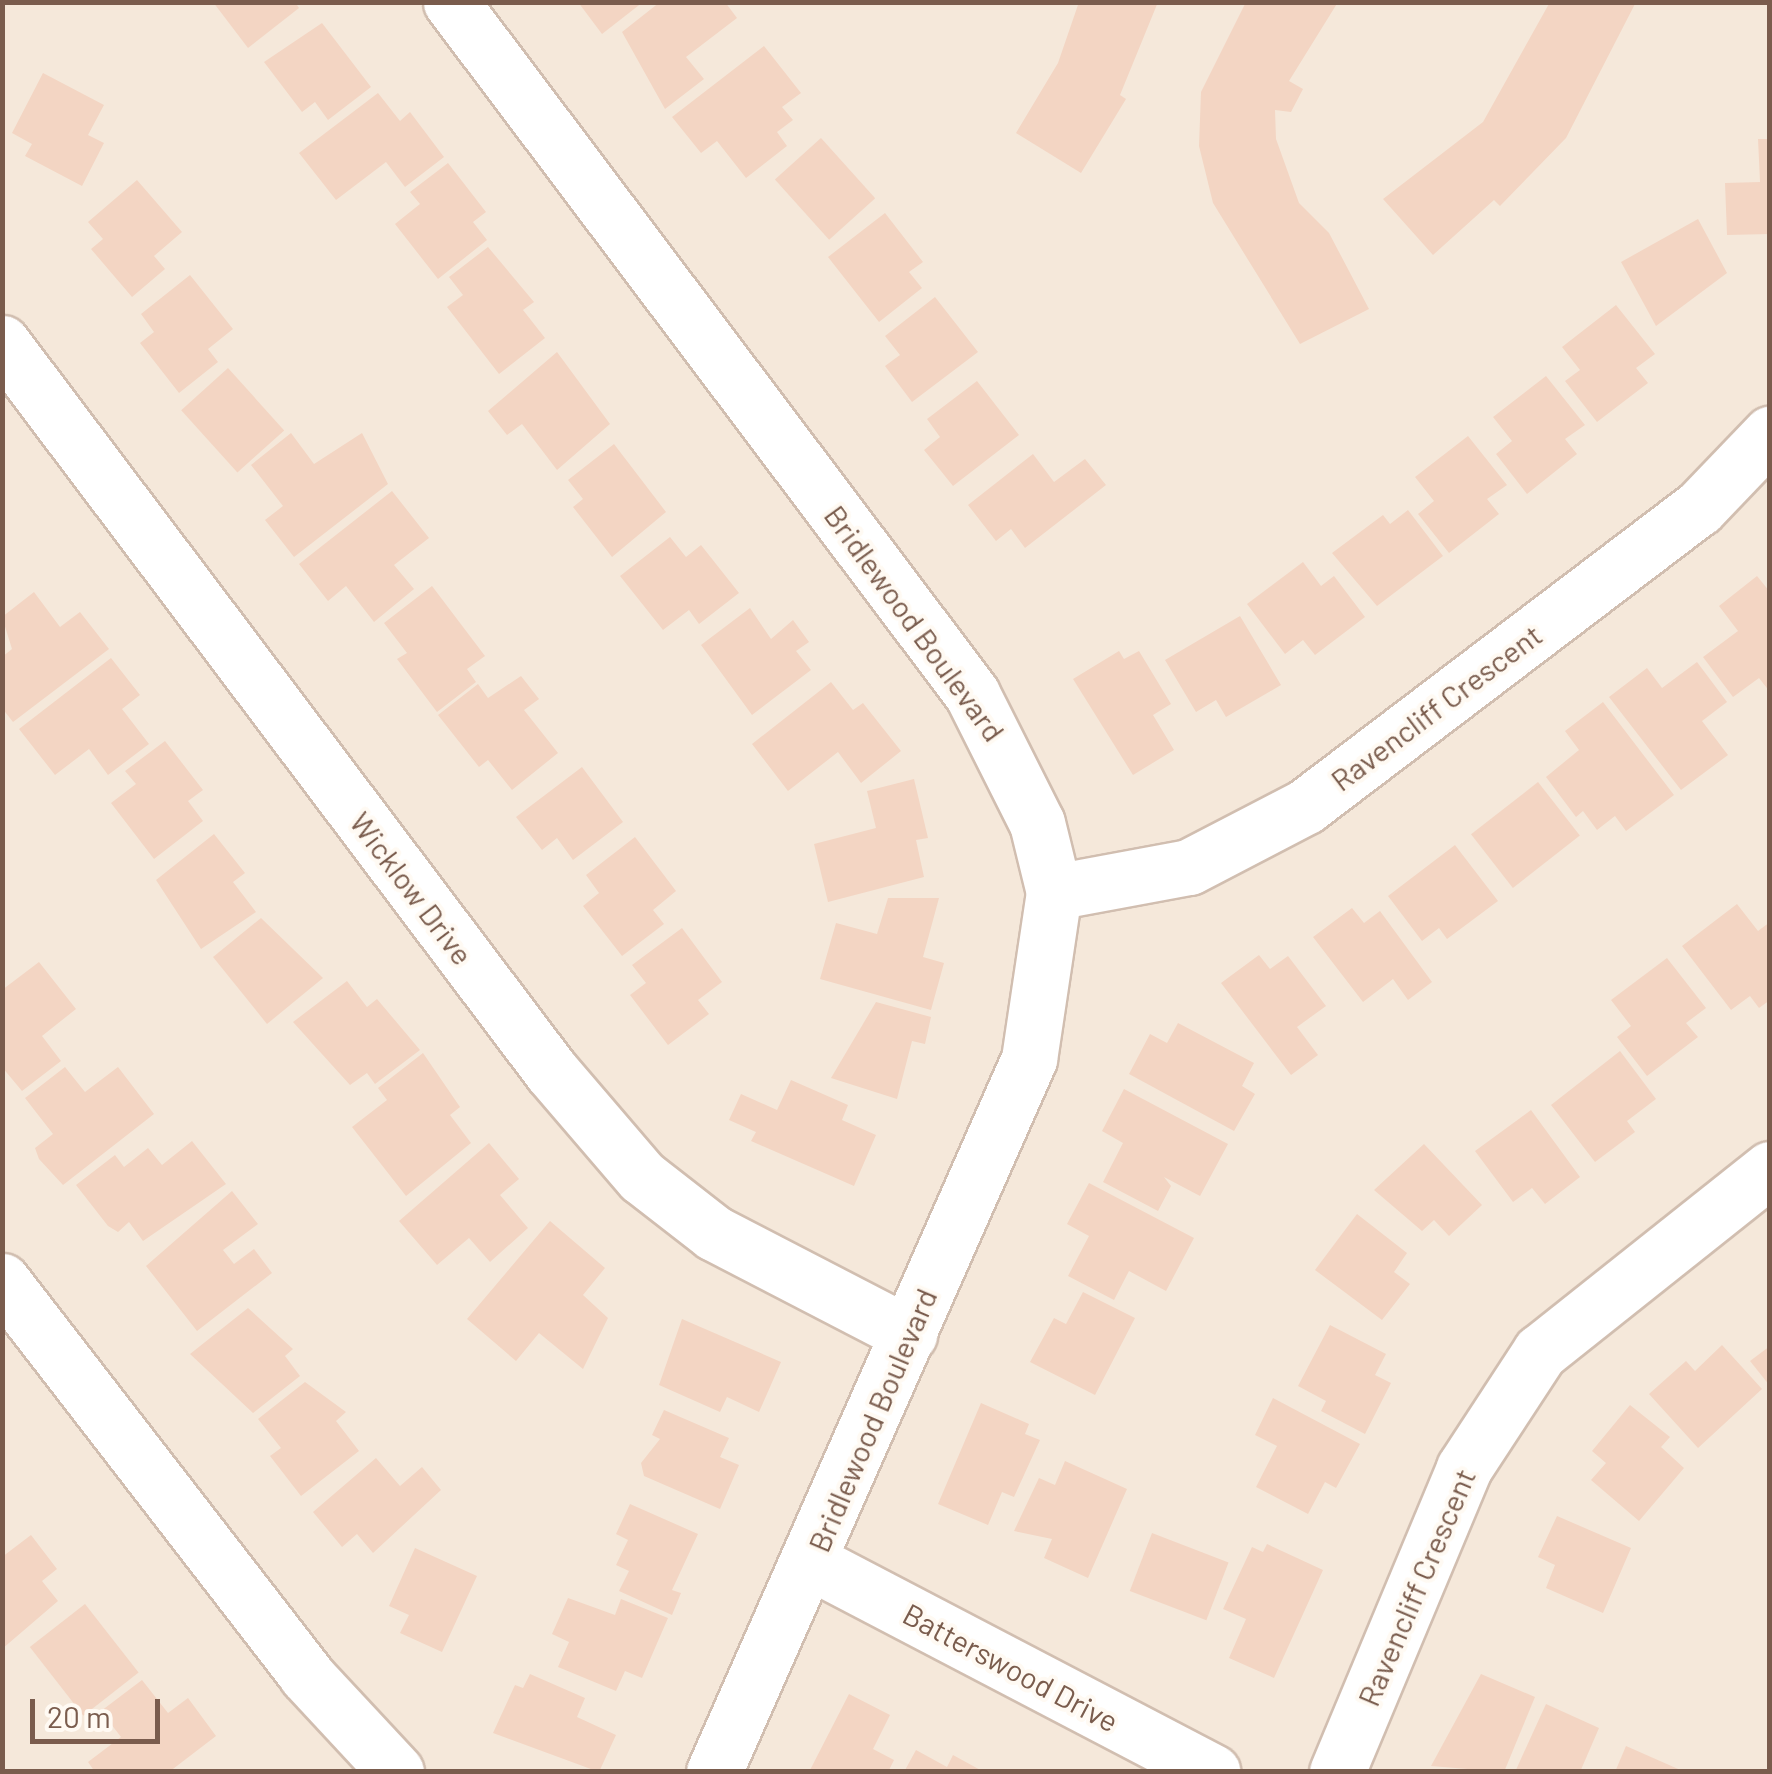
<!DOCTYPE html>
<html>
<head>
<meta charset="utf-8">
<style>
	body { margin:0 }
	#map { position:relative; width:1772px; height:1774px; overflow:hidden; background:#fdf6ec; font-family:Barlow,sans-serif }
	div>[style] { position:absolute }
	.residential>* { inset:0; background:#f5e8da; transform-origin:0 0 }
	.building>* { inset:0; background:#f3d5c3; transform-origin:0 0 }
	.roads { filter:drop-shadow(2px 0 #d1beb0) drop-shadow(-2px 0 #d1beb0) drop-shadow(0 2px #d1beb0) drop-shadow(0 -2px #d1beb0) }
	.minor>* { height:55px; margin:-27.5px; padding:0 27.5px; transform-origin:27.5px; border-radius:27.5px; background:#fff }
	span { translate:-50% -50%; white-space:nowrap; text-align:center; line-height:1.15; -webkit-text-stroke:8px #fffaf3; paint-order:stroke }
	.street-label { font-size:30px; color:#7a5c4d }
	.frame { position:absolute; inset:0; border:5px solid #7a5c4d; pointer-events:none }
	.scale { position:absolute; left:30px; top:1699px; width:130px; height:45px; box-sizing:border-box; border:5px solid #7a5c4d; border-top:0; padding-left:12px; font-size:30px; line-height:35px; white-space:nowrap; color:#7a5c4d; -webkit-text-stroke:8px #fffaf3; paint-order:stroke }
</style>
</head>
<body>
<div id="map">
	<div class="residential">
		<i style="left:3px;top:3px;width:1766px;height:1768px"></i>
	</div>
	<div class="building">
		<i style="clip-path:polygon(213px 2px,295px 2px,299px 8px,248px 48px)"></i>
		<i style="clip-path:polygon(578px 2px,643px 2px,602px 34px)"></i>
		<i style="clip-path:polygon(660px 2px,725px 2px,737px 18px,686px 57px,704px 79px,665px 109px,622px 32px)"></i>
		<i style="clip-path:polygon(1079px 2px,1158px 2px,1120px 95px,1126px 99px,1081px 173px,1016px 133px,1058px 63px)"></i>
		<i style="clip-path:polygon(1246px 2px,1338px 2px,1289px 81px,1303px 89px,1291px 112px,1275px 110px,1276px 139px,1299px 203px,1329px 233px,1369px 309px,1300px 344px,1213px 203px,1199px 146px,1201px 92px)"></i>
		<i style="clip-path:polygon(1550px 2px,1636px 2px,1566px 138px,1500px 206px,1494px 200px,1433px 255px,1383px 199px,1483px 122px)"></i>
		<i style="clip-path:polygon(322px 23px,371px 87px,328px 120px,315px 102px,302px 112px,264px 62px)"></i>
		<i style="clip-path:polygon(764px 46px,801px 93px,782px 107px,793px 120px,777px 132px,787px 146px,746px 178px,717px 141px,701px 153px,672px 117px)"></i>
		<i style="clip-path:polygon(43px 73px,104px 105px,88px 135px,104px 143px,82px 186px,25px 156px,32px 144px,12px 133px)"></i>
		<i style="clip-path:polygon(378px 93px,400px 121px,410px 112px,444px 157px,405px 187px,386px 162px,336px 200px,299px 153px)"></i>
		<i style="left:821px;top:138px;width:81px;height:62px;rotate:48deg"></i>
		<i style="clip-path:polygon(1758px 139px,1770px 139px,1770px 234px,1727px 235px,1725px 183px,1760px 182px)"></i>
		<i style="clip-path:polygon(448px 163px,486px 212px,473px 222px,487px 240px,438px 279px,395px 224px,420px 204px,410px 192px)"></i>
		<i style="clip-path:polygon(137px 180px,182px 232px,154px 256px,165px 269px,132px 297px,91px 249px,103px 239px,88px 222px)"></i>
		<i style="clip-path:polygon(885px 213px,923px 262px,909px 272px,922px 288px,879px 322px,828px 257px)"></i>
		<i style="clip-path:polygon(1698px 219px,1727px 273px,1656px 326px,1621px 262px)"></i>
		<i style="clip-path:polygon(488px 247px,534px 302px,523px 310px,545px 338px,499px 374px,447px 307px,463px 295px,449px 277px)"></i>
		<i style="clip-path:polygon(190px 275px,233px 329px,208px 349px,218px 362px,179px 393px,140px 343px,154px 332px,141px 314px)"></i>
		<i style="clip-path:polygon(935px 297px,978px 352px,912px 402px,885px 366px,900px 355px,885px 336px)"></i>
		<i style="clip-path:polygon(1616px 305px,1655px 354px,1636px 368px,1648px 383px,1597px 422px,1565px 381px,1580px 370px,1562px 347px)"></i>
		<i style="clip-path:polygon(557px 352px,610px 424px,557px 470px,522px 424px,507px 435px,488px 411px)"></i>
		<i style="left:228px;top:368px;width:84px;height:63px;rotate:48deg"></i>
		<i style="clip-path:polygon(1546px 376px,1585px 425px,1565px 439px,1577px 454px,1527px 494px,1496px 454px,1512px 441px,1493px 417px)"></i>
		<i style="clip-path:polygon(977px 381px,1019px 435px,953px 486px,924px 450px,940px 437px,927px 419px)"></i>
		<i style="clip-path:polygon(291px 433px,314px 464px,362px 433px,388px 484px,294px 557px,265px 520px,283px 506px,251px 465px)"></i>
		<i style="clip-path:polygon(1468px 436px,1507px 485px,1487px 499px,1499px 514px,1449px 553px,1418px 514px,1434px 501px,1415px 477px)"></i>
		<i style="clip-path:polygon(614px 444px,666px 512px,612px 557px,573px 507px,583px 499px,568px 480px)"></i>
		<i style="clip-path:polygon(1033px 454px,1054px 482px,1085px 459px,1106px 485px,1025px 548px,1011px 529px,996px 541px,968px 505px)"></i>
		<i style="clip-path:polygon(392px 491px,429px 538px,394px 565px,414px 589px,374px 622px,346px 586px,328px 601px,299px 564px)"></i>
		<i style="clip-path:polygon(1408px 510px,1443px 556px,1377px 606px,1332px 553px,1383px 515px,1390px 524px)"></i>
		<i style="clip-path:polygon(670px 537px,686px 557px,701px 545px,739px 593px,699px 624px,689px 610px,663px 630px,620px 576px)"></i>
		<i style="clip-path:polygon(1303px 562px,1321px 586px,1334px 576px,1365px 617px,1315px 655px,1303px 640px,1285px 654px,1247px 604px)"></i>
		<i style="clip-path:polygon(1757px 576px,1770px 592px,1770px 692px,1759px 678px,1733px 697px,1703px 657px,1738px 631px,1719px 606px)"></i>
		<i style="clip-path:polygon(432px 586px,485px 656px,467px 669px,476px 682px,437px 712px,397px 659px,407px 653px,384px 623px)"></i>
		<i style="clip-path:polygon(34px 592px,60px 627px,80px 612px,109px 649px,13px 722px,2px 708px,2px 657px,12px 649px,2px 617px)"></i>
		<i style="clip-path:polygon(750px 608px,771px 639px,793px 620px,809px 642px,796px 651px,811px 670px,752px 715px,701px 645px)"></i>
		<i style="clip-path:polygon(1240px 616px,1281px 685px,1226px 717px,1216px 700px,1196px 712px,1165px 660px)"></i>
		<i style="clip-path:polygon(1119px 651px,1124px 659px,1139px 651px,1171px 704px,1153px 715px,1174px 750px,1133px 775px,1073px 679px)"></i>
		<i style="clip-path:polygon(111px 658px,140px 695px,122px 709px,149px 744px,108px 775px,89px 749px,55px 775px,19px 729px)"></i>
		<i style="clip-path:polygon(1697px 662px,1727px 702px,1702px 721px,1728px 755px,1681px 790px,1609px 697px,1647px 668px,1662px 688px)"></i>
		<i style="clip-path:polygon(521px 676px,539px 699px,524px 710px,558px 753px,512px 790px,488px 760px,479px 767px,438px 715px,478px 684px,488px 698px)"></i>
		<i style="clip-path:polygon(831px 682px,853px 710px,863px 703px,901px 751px,861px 783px,838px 752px,788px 791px,752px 744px)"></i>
		<i style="clip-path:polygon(1603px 702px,1674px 795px,1626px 831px,1615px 816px,1597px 830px,1583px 811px,1576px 817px,1546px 777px,1579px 750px,1565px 731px)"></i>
		<i style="clip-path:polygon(165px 741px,203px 790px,188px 801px,203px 821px,154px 859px,111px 803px,136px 784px,125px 771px)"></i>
		<i style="clip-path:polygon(582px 767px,623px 822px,573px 860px,557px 838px,542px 850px,516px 817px)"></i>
		<i style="clip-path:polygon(914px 779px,928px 838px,916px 840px,924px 877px,828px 902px,814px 844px,876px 828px,867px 791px)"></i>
		<i style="left:1538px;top:782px;width:68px;height:85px;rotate:52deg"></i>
		<i style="clip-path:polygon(214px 834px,245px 873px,233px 882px,256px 912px,201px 949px,156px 880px)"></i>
		<i style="clip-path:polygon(635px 837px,676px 891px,653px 910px,664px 924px,622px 956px,583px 906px,599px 893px,586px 875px)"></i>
		<i style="clip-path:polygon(1455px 845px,1498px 901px,1447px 939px,1439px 928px,1422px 941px,1388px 896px)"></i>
		<i style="clip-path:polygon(888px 898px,939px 898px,923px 957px,944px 963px,931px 1010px,820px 979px,836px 923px,877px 934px)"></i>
		<i style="clip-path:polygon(1737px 904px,1758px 931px,1770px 922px,1770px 1000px,1759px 1008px,1750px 996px,1731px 1010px,1682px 946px)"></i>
		<i style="clip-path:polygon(1352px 908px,1364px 923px,1380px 911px,1432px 982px,1408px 1000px,1393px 979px,1363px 1002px,1313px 937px)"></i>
		<i style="clip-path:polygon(261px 918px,323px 978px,267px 1024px,213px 957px)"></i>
		<i style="clip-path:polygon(682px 928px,722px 982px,698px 1000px,709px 1014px,668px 1045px,630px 995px,646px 983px,632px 965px)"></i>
		<i style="clip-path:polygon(1259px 955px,1270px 969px,1288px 956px,1326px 1006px,1297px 1027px,1318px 1055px,1291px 1075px,1221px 983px)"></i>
		<i style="clip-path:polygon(1667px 958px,1706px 1008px,1686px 1023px,1698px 1037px,1647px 1076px,1617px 1037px,1631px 1026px,1611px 1000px)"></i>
		<i style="clip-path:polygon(39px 962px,76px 1009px,42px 1036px,61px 1061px,22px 1091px,2px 1067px,2px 990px)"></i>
		<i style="clip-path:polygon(347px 981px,367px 1007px,377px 999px,420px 1050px,375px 1084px,367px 1073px,350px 1085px,293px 1022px)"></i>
		<i style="clip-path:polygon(876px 1002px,931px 1017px,925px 1044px,912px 1041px,897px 1099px,831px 1078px)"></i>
		<i style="clip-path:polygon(1178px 1023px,1254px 1063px,1242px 1086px,1255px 1094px,1234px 1131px,1129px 1074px,1150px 1034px,1167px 1043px)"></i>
		<i style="clip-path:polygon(1620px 1051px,1656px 1099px,1627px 1121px,1635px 1132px,1595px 1162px,1551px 1105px)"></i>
		<i style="clip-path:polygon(423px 1053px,460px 1107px,450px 1115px,471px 1143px,406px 1196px,352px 1127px,387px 1100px,378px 1088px)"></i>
		<i style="clip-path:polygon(65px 1067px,85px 1092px,118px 1067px,154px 1114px,63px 1185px,39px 1159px,35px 1148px,53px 1134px,25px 1098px)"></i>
		<i style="clip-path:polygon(791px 1080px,848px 1105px,842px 1120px,876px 1135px,854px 1186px,751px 1141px,756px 1132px,729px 1120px,741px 1094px,777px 1110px)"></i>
		<i style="clip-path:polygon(1124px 1089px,1228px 1144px,1200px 1196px,1164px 1177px,1171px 1186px,1158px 1211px,1103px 1182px,1123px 1143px,1102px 1131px)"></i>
		<i style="clip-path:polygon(1531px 1110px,1580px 1177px,1545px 1204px,1532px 1188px,1513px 1202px,1475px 1151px)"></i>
		<i style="clip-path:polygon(192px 1141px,226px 1184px,143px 1241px,129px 1222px,118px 1232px,108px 1226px,76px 1185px,115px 1155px,124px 1167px,148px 1148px,162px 1165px)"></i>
		<i style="clip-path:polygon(489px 1143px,519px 1179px,500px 1195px,528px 1228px,490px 1262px,469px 1238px,437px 1265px,399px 1221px)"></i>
		<i style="clip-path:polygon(1424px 1144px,1482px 1205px,1449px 1236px,1434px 1220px,1422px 1231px,1374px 1190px)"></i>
		<i style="clip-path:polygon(1089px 1183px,1194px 1238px,1166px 1291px,1129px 1271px,1114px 1300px,1068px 1276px,1089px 1236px,1067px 1224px)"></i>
		<i style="clip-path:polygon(232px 1191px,258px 1224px,223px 1250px,234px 1264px,254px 1249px,272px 1273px,197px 1331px,146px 1266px)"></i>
		<i style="clip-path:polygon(1357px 1214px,1407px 1253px,1394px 1272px,1410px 1284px,1382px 1320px,1315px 1270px)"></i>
		<i style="clip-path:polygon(550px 1221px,605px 1268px,583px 1295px,608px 1318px,583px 1369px,539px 1333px,516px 1361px,467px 1319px)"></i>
		<i style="clip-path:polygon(1083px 1292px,1135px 1318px,1095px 1395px,1030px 1362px,1054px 1318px,1066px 1324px)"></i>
		<i style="clip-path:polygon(248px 1308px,293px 1349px,285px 1356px,300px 1376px,253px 1413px,190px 1354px)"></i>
		<i style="clip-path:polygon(682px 1319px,781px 1362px,759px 1412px,727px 1397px,720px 1412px,659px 1385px)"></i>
		<i style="clip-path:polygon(1330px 1325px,1386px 1354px,1375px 1375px,1391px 1383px,1365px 1434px,1321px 1411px,1326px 1401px,1298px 1386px)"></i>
		<i style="clip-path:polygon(1722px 1345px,1762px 1389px,1698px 1448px,1649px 1394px,1686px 1361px,1695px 1371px)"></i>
		<i style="clip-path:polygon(1770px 1346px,1770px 1386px,1750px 1361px)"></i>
		<i style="clip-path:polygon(305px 1382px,346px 1412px,336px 1421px,359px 1451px,301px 1496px,270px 1456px,281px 1448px,258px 1419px)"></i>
		<i style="clip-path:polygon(1273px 1398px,1360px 1444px,1336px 1488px,1325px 1482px,1308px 1514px,1256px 1487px,1277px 1446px,1255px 1435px)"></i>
		<i style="clip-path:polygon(981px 1403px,1029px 1424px,1025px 1434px,1040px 1440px,1014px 1497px,1002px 1492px,988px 1525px,938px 1504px)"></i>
		<i style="clip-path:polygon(1630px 1405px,1670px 1437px,1661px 1447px,1684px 1468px,1639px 1521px,1591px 1480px,1606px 1463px,1592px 1451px)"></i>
		<i style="clip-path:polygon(664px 1410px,729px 1438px,720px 1457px,739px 1465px,720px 1509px,644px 1476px,641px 1463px,660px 1439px,652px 1435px)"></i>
		<i style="clip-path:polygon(376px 1458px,400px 1486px,422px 1467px,441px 1490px,373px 1553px,357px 1534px,342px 1547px,313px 1512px)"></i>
		<i style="clip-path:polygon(1065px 1461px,1127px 1489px,1088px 1578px,1044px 1558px,1052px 1539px,1014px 1531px,1039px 1478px,1055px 1485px)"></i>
		<i style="clip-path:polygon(630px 1504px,698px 1534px,672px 1590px,681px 1593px,672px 1615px,619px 1591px,629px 1571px,616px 1565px,628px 1540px,616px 1534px)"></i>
		<i style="clip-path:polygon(1557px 1516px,1631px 1548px,1603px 1613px,1546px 1588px,1555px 1565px,1538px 1557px)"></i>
		<i style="left:1152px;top:1533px;width:82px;height:62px;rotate:21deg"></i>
		<i style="clip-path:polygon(31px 1535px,57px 1569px,42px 1581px,58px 1601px,2px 1649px,2px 1557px)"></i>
		<i style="clip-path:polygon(1267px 1544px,1323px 1570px,1274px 1678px,1229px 1658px,1246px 1619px,1223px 1609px,1252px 1547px,1263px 1552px)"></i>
		<i style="clip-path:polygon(415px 1548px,477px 1576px,442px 1652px,400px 1633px,409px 1615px,389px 1606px)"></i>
		<i style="clip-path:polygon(568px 1598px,615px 1615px,621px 1599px,668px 1618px,642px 1678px,625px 1671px,616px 1691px,558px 1667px,569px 1642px,552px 1634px)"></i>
		<i style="left:85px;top:1604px;width:87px;height:70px;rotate:52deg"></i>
		<i style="clip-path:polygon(530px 1674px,585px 1698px,577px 1717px,616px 1735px,599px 1772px,493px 1733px,515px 1685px,523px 1688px)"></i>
		<i style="clip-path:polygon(1481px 1674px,1535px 1697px,1504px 1772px,1431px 1766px)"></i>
		<i style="clip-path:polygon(142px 1680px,168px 1713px,188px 1698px,216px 1736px,169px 1772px,95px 1772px,88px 1762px,121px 1737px,101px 1711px)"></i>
		<i style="clip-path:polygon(849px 1694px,890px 1715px,873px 1749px,894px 1760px,888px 1772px,809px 1772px)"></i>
		<i style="clip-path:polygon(1546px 1704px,1599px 1728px,1580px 1772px,1515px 1772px)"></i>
		<i style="clip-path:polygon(1626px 1746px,1685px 1772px,1615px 1772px)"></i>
		<i style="clip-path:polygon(916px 1750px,947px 1767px,953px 1755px,984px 1772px,904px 1772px)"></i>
	</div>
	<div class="roads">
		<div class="minor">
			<i style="left:451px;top:2px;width:866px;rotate:53.02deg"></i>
			<i style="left:972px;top:694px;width:144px;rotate:63.3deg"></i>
			<i style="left:1037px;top:823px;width:71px;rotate:76.2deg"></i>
			<i style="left:1054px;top:892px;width:169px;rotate:98.5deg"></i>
			<i style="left:1029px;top:1059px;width:779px;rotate:113.84deg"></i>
			<i style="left:2px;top:343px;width:912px;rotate:52.98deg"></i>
			<i style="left:551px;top:1071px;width:140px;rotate:49.4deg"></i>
			<i style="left:642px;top:1177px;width:91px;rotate:37.9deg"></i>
			<i style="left:714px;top:1233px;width:220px;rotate:27.4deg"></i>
			<i style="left:1054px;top:892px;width:137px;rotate:-10.5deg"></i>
			<i style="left:1189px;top:867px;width:132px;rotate:-27.5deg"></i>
			<i style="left:1306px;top:806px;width:493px;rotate:-37.2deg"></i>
			<i style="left:1699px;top:508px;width:103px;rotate:-46.2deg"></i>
			<i style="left:2px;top:1281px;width:498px;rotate:52.3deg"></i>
			<i style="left:306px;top:1675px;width:132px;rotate:47.1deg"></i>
			<i style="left:811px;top:1562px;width:453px;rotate:27.6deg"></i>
			<i style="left:1337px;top:1772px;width:329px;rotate:-67.3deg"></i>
			<i style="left:1464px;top:1468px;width:139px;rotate:-56.8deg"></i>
			<i style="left:1540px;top:1352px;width:294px;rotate:-38.5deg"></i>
		</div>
	</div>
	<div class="street-label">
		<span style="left:915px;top:623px;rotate:54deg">Bridlewood Boulevard</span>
		<span style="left:1436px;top:707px;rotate:-37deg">Ravencliff Crescent</span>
		<span style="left:412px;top:888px;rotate:53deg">Wicklow Drive</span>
		<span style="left:872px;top:1420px;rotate:-67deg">Bridlewood Boulevard</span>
		<span style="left:1416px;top:1587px;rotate:-67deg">Ravencliff Crescent</span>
		<span style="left:1011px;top:1667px;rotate:28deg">Batterswood Drive</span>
	</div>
	<div class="frame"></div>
	<div class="scale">20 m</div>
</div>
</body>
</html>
